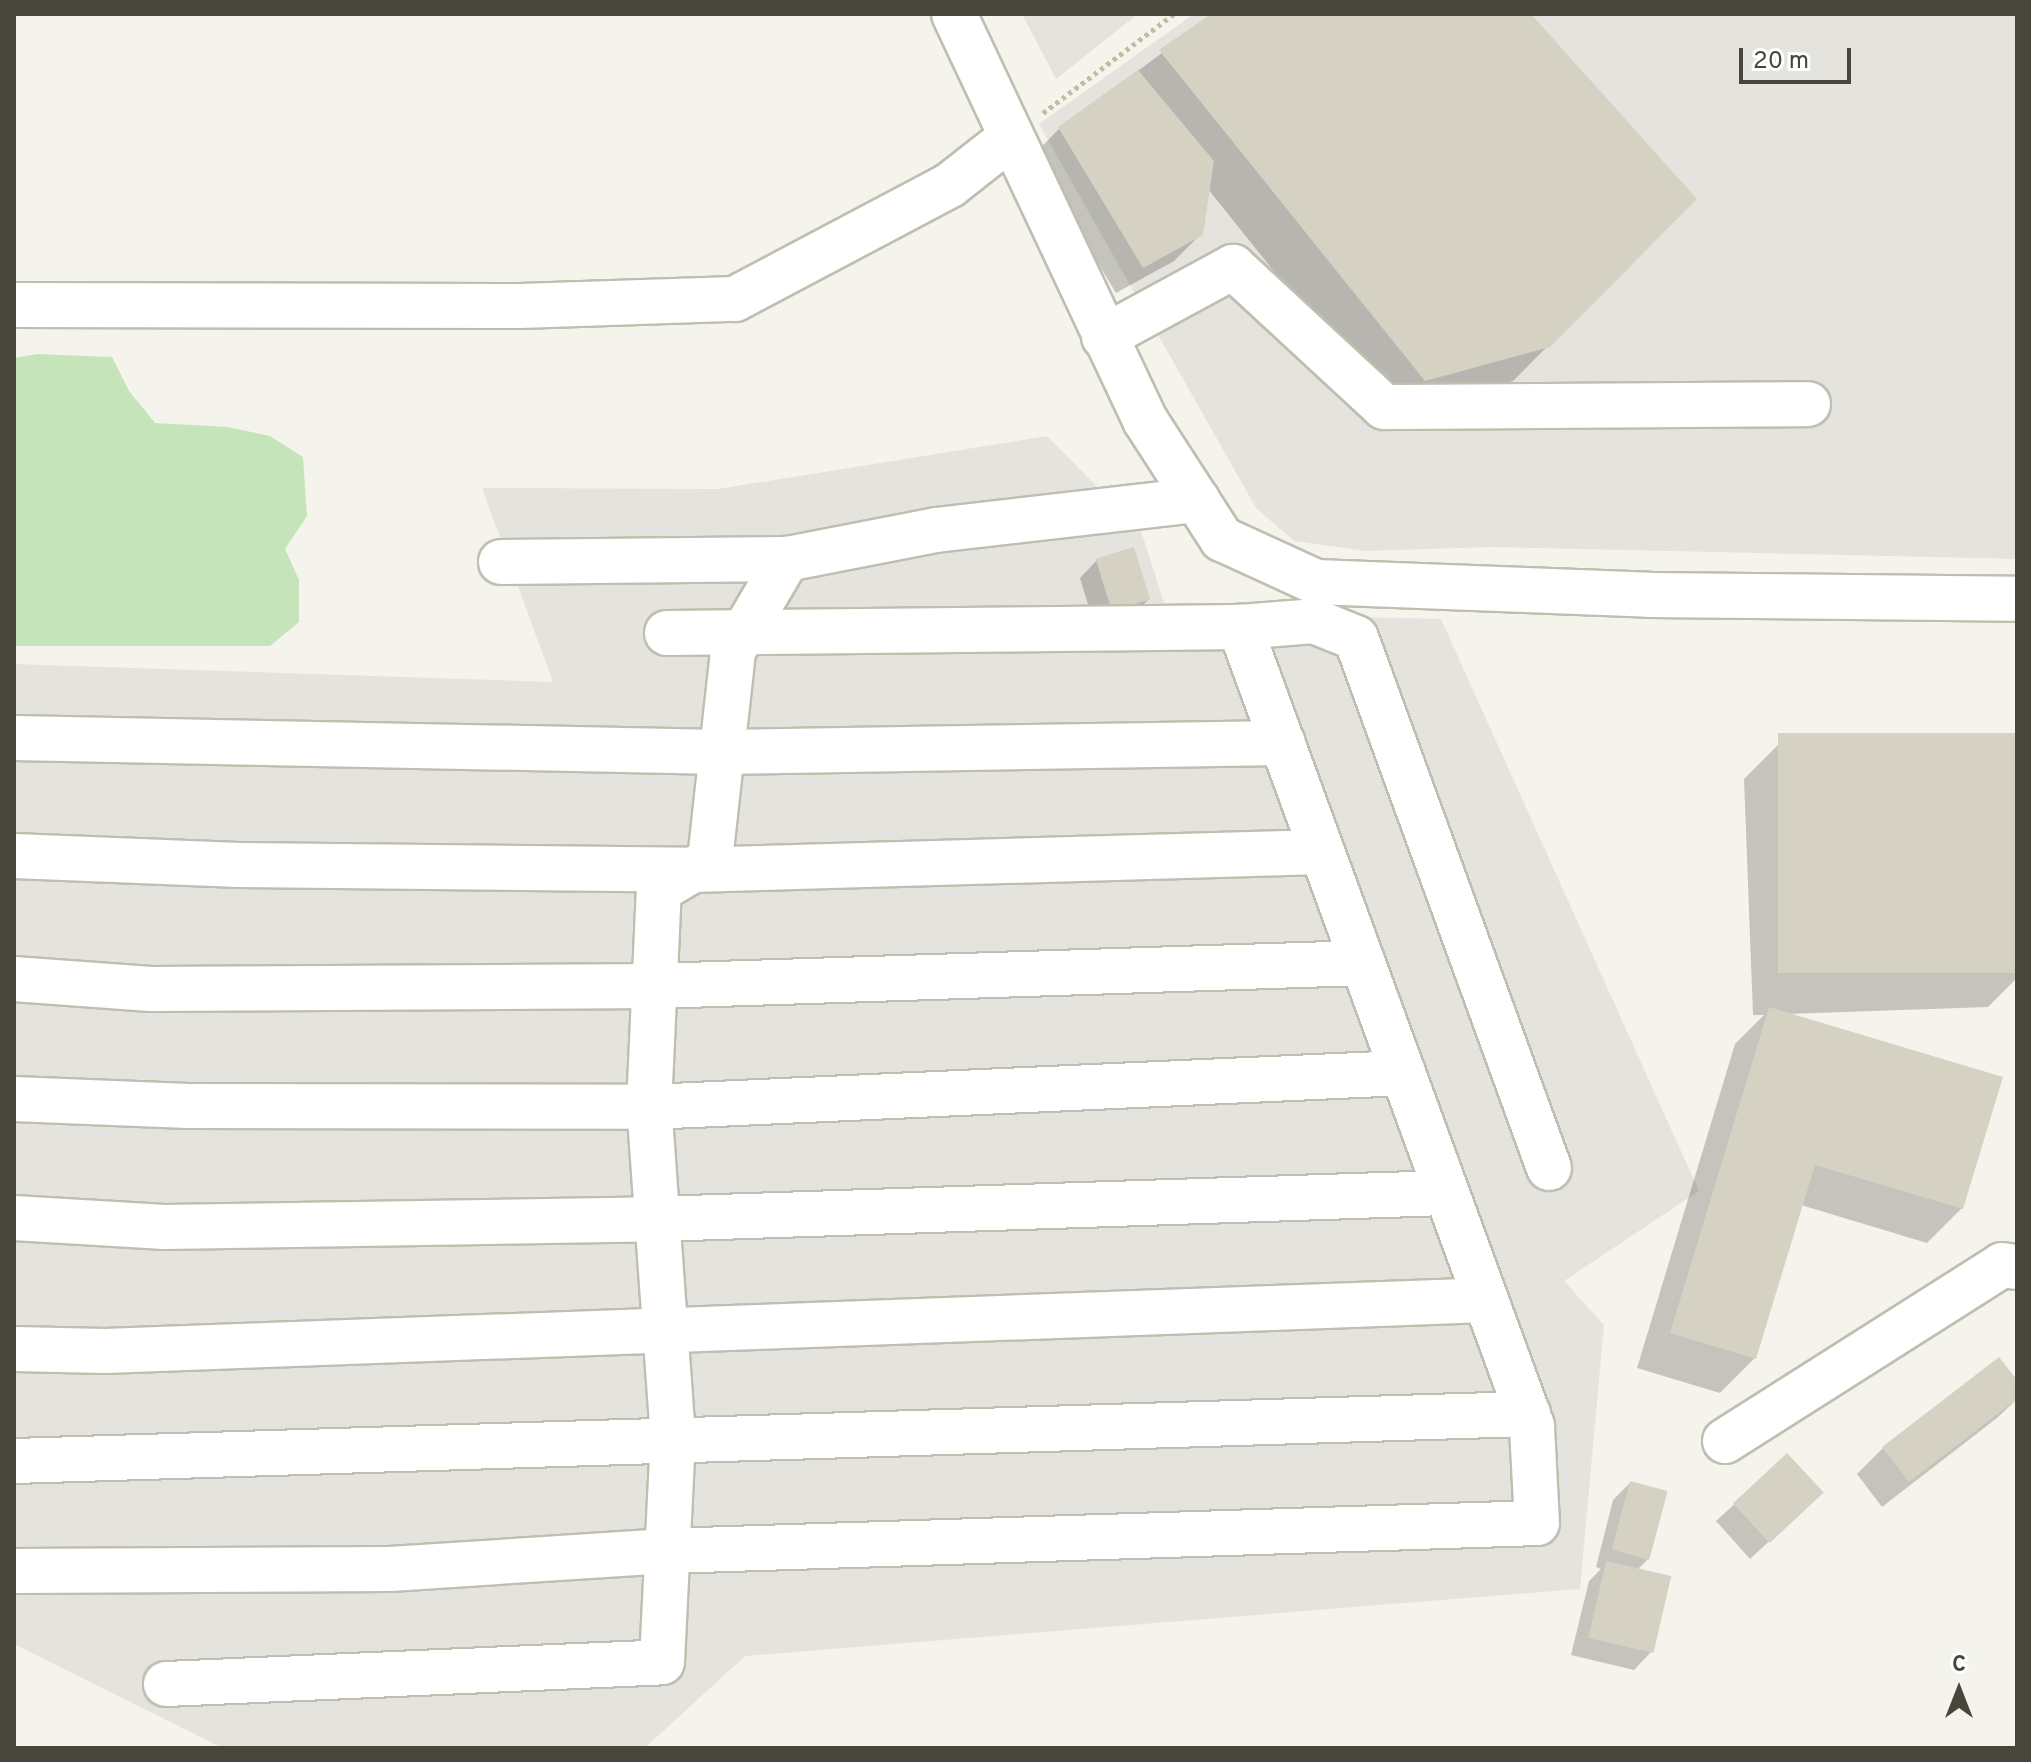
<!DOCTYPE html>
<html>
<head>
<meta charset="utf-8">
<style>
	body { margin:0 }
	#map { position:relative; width:2031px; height:1762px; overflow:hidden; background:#f5f4ec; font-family:Overpass,sans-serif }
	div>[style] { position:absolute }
	.industrial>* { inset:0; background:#e5e3dd }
	.green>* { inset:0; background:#c6e4b9 }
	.shadow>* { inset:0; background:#0003 }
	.building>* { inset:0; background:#d5d2c3; transform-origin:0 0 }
	.path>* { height:5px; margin-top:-2.5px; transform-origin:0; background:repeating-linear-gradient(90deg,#c0bda2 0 4px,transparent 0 8px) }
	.roads { filter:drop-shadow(2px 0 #bfbeaf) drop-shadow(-2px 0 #bfbeaf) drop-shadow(0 2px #bfbeaf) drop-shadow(0 -2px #bfbeaf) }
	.minor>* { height:44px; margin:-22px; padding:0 22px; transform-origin:22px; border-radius:22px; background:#fff }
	span { translate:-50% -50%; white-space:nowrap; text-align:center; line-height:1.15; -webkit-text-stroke:8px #fff; paint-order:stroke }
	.frame { position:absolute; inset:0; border:16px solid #48463a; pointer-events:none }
	.north { position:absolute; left:1919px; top:1650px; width:80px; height:80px; -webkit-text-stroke:6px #fff; paint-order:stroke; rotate:0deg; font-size:22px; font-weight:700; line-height:32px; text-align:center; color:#48463a }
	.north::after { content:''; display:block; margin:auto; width:28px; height:36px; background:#48463a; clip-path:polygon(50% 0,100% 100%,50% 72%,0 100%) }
	.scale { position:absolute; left:1739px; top:48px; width:112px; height:36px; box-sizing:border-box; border:4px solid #48463a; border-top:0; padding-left:10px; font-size:24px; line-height:28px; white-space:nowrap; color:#48463a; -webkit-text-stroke:6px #fff; paint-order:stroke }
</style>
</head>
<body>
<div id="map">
	<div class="industrial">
		<i style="clip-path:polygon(1022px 14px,1138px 14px,1056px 79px)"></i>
		<i style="clip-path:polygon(1194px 14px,2017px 14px,2017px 559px,1492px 547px,1366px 551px,1294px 541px,1256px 508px,1039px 124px)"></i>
		<i style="clip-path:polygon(1047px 436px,1141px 531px,1167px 612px,1441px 619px,1699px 1191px,1564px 1281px,1604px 1325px,1580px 1589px,745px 1656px,647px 1746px,219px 1746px,14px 1644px,14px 664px,553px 682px,482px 488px,718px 489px)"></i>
	</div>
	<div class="green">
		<i style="clip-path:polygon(37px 354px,112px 357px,129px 391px,155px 423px,228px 427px,270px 436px,303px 457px,307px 516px,285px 549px,299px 580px,299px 622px,270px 646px,14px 646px,14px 358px)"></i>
	</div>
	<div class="shadow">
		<i style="clip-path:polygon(1215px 14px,1528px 14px,1694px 199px,1513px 381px,1389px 415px,1208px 189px,1201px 234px,1174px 261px,1116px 293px,1033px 155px,1059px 129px)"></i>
		<i style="clip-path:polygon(1097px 560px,1148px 600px,1130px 617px,1095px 628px,1080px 578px)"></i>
		<i style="clip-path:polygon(1779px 744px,2017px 799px,2017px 978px,1988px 1007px,1787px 1014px,1962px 1208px,1927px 1243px,1801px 1205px,1755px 1358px,1720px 1393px,1637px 1368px,1735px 1044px,1764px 1015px,1753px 1015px,1744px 779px)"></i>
		<i style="clip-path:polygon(2017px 1383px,2017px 1399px,1997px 1418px,1882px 1507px,1857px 1474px,1883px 1448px)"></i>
		<i style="clip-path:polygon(1787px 1456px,1803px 1510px,1750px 1559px,1716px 1521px)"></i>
		<i style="clip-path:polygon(1630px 1483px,1649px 1558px,1637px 1570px,1651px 1652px,1634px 1670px,1571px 1655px,1589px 1581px,1601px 1569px,1596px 1567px,1613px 1500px)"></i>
	</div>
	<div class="building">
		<i style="clip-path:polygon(1211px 14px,1531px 14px,1697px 199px,1550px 347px,1425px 381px,1159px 50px)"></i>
		<i style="clip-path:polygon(1138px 70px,1214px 161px,1203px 235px,1143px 268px,1058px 127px)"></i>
		<i style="left:1134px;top:547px;width:55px;height:40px;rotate:73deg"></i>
		<i style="left:2017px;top:733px;width:240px;height:239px;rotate:90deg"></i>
		<i style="clip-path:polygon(1769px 1007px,2003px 1077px,1963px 1209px,1815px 1165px,1756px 1359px,1670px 1333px)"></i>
		<i style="clip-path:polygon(1999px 1357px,2017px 1380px,2017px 1399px,1909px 1482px,1882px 1447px)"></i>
		<i style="left:1787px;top:1453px;width:54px;height:74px;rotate:47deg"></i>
		<i style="left:1630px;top:1481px;width:39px;height:71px;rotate:15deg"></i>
		<i style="left:1606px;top:1561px;width:67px;height:79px;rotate:13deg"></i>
	</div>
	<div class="path">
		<i style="left:1043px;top:113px;width:164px;rotate:-37.1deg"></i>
	</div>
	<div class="roads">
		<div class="minor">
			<i style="left:954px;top:14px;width:449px;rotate:64.8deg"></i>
			<i style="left:1145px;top:420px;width:142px;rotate:57.1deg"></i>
			<i style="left:1222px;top:539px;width:103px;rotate:24.6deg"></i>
			<i style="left:1316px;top:582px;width:334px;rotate:2.2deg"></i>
			<i style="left:1650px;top:595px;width:367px;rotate:0.6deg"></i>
			<i style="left:14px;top:305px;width:506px;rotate:0.11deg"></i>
			<i style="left:520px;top:306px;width:215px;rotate:-1.9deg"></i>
			<i style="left:735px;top:299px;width:243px;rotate:-27.9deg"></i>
			<i style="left:950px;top:185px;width:76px;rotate:-38.1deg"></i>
			<i style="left:1104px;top:337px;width:147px;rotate:-28.5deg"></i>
			<i style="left:1233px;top:267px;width:206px;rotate:42.8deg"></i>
			<i style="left:1384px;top:407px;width:424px;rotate:-0.4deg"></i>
			<i style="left:501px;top:562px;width:286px;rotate:-0.6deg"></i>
			<i style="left:667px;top:633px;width:573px;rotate:-0.6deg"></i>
			<i style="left:1240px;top:627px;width:74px;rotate:-4.6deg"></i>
			<i style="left:1314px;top:621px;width:45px;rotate:22deg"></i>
			<i style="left:1356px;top:638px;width:564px;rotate:69.99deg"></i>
			<i style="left:14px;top:738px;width:708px;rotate:1.13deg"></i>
			<i style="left:722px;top:752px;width:561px;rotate:-0.92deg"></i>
			<i style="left:14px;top:856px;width:225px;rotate:2.3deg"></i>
			<i style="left:239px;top:865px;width:453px;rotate:0.6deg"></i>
			<i style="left:692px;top:870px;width:630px;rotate:-1.64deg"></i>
			<i style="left:14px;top:979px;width:137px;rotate:4.2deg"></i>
			<i style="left:151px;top:989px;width:504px;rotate:-0.34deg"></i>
			<i style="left:655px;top:986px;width:708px;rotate:-1.86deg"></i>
			<i style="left:14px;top:1099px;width:174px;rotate:2.3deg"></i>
			<i style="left:188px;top:1106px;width:461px;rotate:0.1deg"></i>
			<i style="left:649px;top:1107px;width:755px;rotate:-2.58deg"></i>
			<i style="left:14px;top:1218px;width:151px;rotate:3.4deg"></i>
			<i style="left:165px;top:1227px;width:492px;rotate:-0.9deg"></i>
			<i style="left:657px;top:1219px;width:790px;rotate:-1.89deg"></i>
			<i style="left:14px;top:1349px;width:91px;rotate:1.3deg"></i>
			<i style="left:105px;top:1351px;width:1382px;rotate:-2.11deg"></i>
			<i style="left:1725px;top:1441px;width:328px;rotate:-32.4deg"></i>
			<i style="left:2002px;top:1265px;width:15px;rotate:8deg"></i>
			<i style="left:14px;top:1461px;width:1515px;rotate:-1.78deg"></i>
			<i style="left:14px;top:1571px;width:376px;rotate:-0.3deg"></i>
			<i style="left:390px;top:1569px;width:278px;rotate:-3.7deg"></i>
			<i style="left:667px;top:1551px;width:870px;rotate:-1.84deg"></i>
			<i style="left:1537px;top:1523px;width:97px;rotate:-93deg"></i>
			<i style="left:1532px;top:1426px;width:851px;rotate:-110.08deg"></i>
			<i style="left:166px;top:1684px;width:496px;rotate:-2.5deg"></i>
			<i style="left:662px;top:1662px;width:224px;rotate:-87.2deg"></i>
			<i style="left:673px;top:1438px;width:332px;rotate:-94.1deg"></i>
			<i style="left:649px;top:1107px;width:217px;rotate:-87.4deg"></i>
			<i style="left:659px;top:890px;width:59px;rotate:-30.5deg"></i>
			<i style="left:710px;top:860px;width:210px;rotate:-83.7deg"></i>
			<i style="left:733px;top:651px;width:107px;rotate:-59.6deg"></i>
			<i style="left:787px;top:559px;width:152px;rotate:-11deg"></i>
			<i style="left:936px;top:530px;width:263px;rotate:-6.6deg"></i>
		</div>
	</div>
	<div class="frame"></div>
	<div class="north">С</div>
	<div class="scale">20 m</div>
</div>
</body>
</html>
